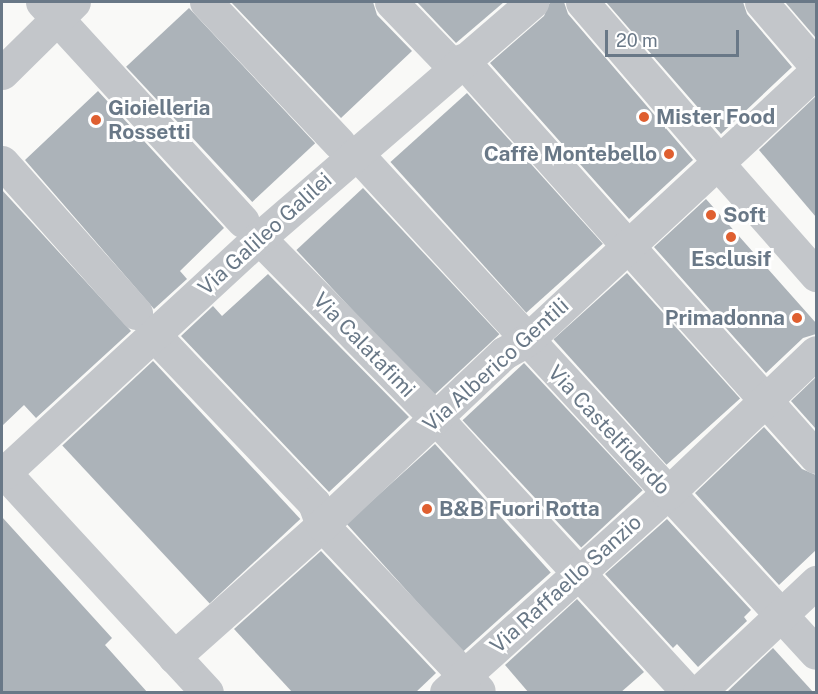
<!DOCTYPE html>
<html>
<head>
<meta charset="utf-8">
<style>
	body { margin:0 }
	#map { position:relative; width:818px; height:694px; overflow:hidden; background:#f9f9f7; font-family:"Public Sans",sans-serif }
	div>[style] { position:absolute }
	.building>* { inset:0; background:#acb3b9; transform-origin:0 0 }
	.minor>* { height:33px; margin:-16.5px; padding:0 16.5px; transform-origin:16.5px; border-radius:16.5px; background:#c3c6ca }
	.dots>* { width:16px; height:16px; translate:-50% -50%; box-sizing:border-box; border:3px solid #fff; border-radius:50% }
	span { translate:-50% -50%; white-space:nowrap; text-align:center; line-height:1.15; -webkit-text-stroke:6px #fff; paint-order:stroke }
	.poi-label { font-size:21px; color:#697887; font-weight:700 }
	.left { translate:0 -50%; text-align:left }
	.right { translate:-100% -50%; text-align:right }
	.street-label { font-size:21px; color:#697887 }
	.frame { position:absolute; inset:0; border:3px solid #697887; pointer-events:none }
	.scale { position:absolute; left:605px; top:30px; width:134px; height:27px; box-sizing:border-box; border:3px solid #697887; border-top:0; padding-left:8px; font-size:18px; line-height:21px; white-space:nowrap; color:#697887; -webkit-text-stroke:4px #fff; paint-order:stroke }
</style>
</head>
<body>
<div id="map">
	<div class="building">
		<i style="clip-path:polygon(231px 2px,373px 2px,377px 15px,412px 51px,341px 118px)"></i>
		<i style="clip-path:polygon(417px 2px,504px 2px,456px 43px)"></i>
		<i style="clip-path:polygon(550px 2px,564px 2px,568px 14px,693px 160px,629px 219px,490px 63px,544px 16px)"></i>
		<i style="clip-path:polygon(606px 2px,743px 2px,747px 14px,792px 67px,721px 134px)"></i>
		<i style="clip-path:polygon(785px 2px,816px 2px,816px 38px)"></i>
		<i style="left:189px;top:8px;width:185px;height:86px;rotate:47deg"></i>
		<i style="clip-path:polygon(98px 91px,224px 228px,180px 271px,187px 279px,154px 309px,25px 160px)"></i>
		<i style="left:467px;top:93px;width:203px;height:103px;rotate:48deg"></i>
		<i style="clip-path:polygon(816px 96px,816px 217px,759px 150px)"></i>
		<i style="left:363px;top:188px;width:200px;height:91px;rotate:47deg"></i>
		<i style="clip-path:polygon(2px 190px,131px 331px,36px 418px,24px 405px,2px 426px)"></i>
		<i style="clip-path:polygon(706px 199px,816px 323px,816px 334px,803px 338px,766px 373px,654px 247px)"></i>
		<i style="left:627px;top:273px;width:169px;height:99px;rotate:48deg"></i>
		<i style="clip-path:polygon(268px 274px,409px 417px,329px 492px,181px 336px,213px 306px,222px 316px)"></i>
		<i style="left:153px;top:361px;width:216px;height:124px;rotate:47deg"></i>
		<i style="left:524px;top:363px;width:174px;height:84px;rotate:47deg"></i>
		<i style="clip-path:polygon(816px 377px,816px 429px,791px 401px)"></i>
		<i style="clip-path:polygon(764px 427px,802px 469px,816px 475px,816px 550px,779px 585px,695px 493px)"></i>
		<i style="left:435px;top:444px;width:173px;height:119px;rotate:48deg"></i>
		<i style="clip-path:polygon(2px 517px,112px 638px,105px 645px,148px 693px,2px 693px)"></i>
		<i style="clip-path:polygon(667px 519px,751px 610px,744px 617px,747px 621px,698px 667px,677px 644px,673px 648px,605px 574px)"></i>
		<i style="clip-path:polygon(321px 551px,436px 673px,415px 693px,293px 693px,234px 629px)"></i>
		<i style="clip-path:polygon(577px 599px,644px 672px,620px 693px,529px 693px,505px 665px)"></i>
		<i style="clip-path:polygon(773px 648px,814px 693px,726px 693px)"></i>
	</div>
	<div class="minor">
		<i style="left:42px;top:2px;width:297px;rotate:47.5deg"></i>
		<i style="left:206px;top:2px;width:194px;rotate:46.7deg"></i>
		<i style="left:391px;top:2px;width:75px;rotate:46.1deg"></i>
		<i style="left:582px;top:2px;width:199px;rotate:49.3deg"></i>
		<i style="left:761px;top:2px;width:84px;rotate:49.3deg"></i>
		<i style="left:462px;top:60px;width:532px;rotate:48.28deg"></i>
		<i style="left:2px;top:73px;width:101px;rotate:-44.6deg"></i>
		<i style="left:356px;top:153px;width:679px;rotate:47.39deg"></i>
		<i style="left:2px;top:162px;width:202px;rotate:48.4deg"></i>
		<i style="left:727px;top:174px;width:135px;rotate:48.6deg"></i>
		<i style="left:259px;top:238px;width:252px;rotate:45.5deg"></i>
		<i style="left:436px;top:418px;width:372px;rotate:47.4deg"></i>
		<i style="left:154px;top:335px;width:232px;rotate:46.4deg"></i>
		<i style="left:314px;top:503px;width:23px;rotate:70deg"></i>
		<i style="left:322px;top:525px;width:228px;rotate:46.6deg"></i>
		<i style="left:2px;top:470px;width:302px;rotate:47.3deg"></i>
		<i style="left:4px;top:473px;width:347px;rotate:-42.7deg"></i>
		<i style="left:259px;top:238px;width:361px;rotate:-40.8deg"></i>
		<i style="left:174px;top:657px;width:198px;rotate:-41.7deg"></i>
		<i style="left:322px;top:525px;width:250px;rotate:-43.4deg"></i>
		<i style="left:504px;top:353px;width:26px;rotate:-29deg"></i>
		<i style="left:527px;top:340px;width:395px;rotate:-42.9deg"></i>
		<i style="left:446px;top:692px;width:298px;rotate:-41.9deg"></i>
		<i style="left:668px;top:493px;width:204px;rotate:-43.6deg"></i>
		<i style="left:699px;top:692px;width:161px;rotate:-43.2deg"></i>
	</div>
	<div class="dots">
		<i style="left:644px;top:117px;background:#df5f30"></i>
		<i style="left:96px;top:120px;background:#df5f30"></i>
		<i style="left:669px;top:154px;background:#df5f30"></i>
		<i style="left:711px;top:215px;background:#df5f30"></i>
		<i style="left:731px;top:237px;background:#df5f30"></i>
		<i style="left:797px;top:318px;background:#df5f30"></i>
		<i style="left:427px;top:509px;background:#df5f30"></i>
	</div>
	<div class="poi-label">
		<span class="left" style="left:108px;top:120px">Gioielleria<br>Rossetti</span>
		<span class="left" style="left:656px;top:117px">Mister Food</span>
		<span class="right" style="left:657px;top:154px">Caffè Montebello</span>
		<span class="left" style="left:723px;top:215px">Soft</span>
		<span style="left:731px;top:259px">Esclusif</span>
		<span class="right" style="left:785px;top:318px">Primadonna</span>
		<span class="left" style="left:439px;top:509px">B&amp;B Fuori Rotta</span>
	</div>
	<div class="street-label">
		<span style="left:265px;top:234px;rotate:-42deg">Via Galileo Galilei</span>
		<span style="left:364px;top:345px;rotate:46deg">Via Calatafimi</span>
		<span style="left:496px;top:365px;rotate:-42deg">Via Alberico Gentili</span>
		<span style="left:609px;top:430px;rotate:47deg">Via Castelfidardo</span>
		<span style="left:566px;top:584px;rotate:-42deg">Via Raffaello Sanzio</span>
	</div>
	<div class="frame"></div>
	<div class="scale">20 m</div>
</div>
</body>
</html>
